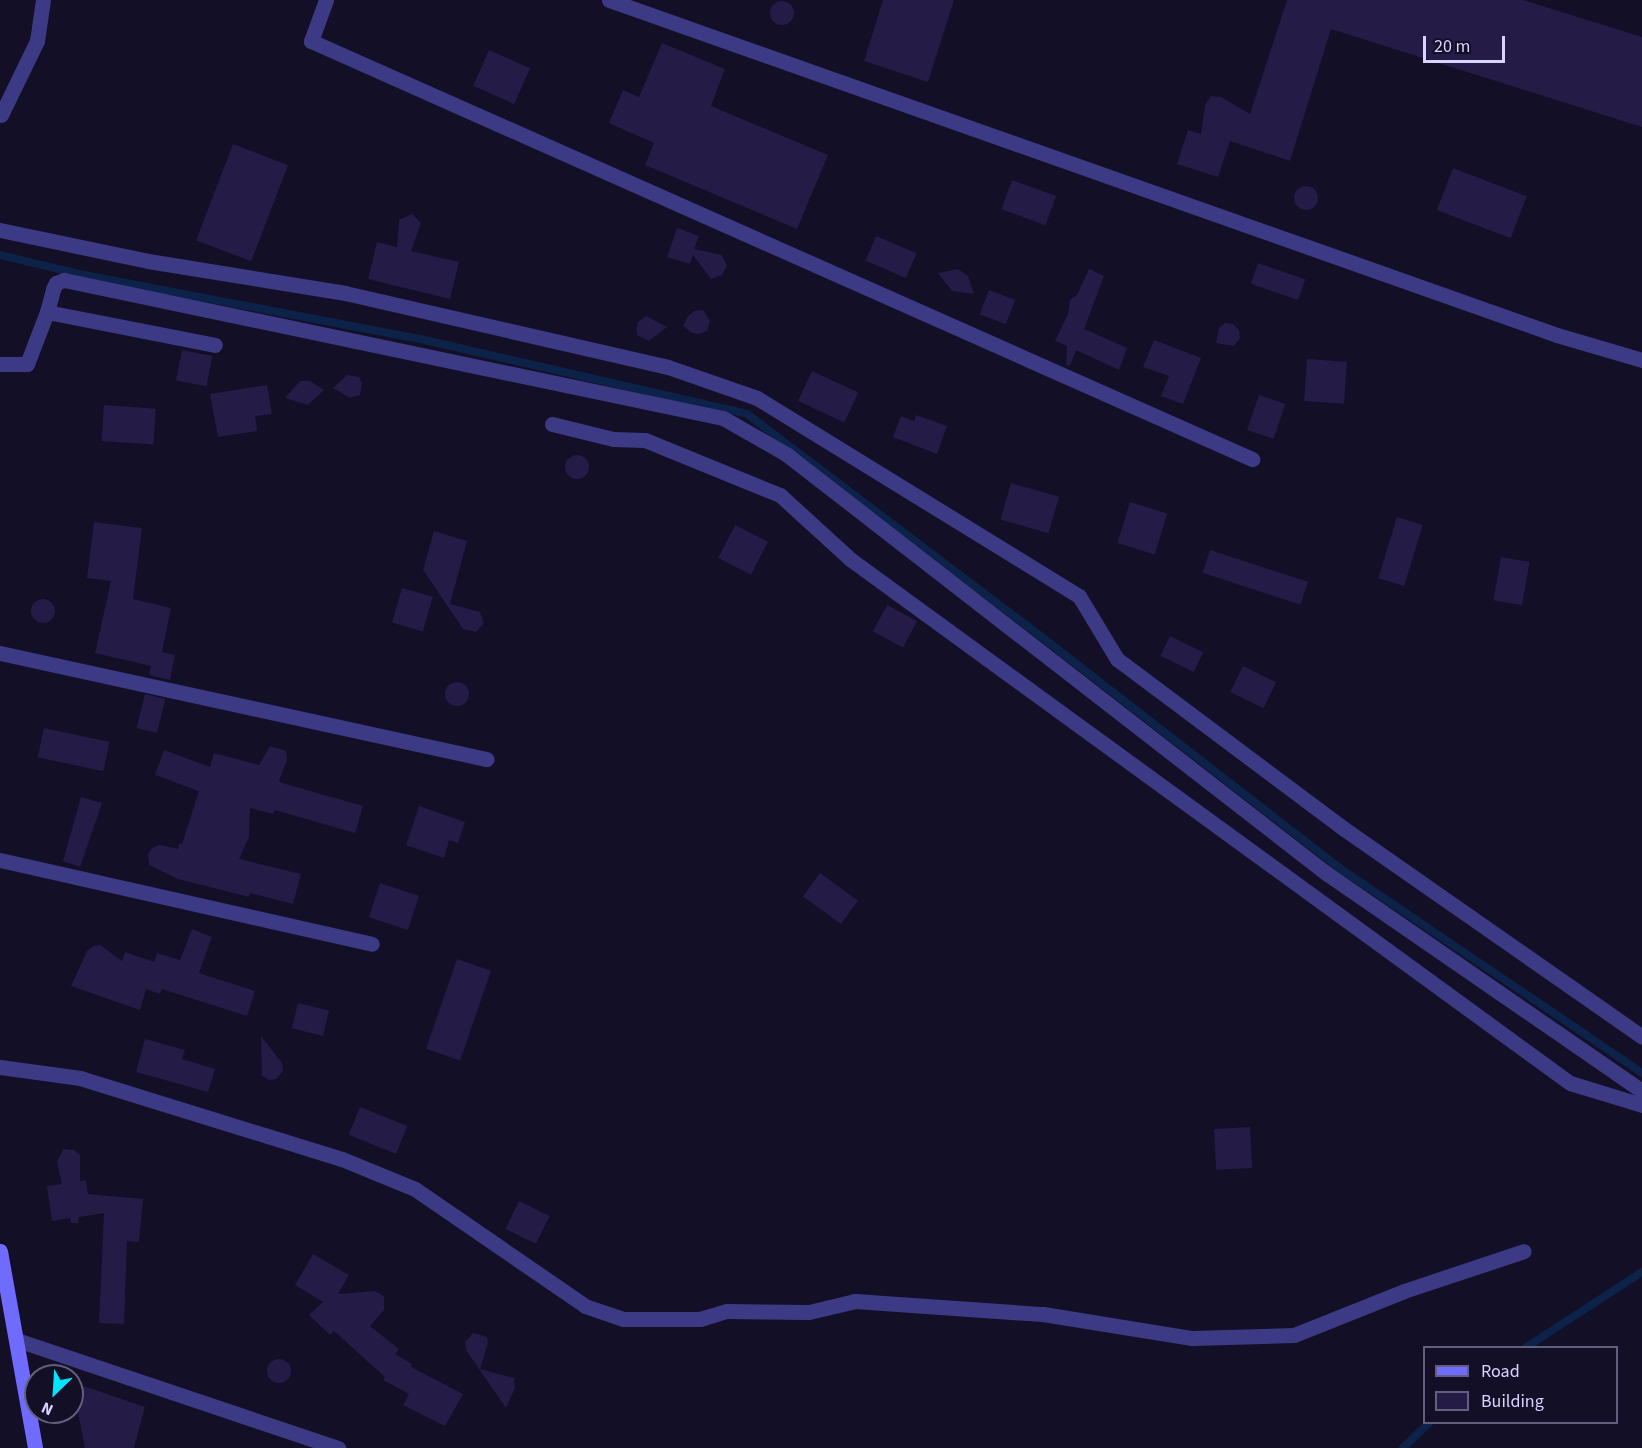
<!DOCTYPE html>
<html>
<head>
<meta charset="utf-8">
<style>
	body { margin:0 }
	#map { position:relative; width:1642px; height:1448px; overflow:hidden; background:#130f26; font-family:"Source Sans 3",sans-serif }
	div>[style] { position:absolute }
	.stream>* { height:8px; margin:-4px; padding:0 4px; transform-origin:4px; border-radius:4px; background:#0c2248 }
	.building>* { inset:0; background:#241b47; transform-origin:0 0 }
	.round { border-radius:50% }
	.minor>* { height:15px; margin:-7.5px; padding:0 7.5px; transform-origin:7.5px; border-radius:7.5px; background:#3d3a85 }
	.secondary>* { height:15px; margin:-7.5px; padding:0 7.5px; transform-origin:7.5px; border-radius:7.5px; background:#6f6bff }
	span { translate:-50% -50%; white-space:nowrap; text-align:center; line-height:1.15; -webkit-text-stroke:4.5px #130f26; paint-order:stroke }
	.legend { position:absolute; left:1423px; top:1346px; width:195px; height:78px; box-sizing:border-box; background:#130f26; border:2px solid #625e7d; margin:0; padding:8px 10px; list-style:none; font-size:18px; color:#d9d4ff }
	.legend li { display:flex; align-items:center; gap:12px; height:30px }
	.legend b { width:30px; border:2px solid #625e7d }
	.north { position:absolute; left:24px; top:1364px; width:60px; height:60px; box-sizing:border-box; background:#130f26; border:2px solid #625e7d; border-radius:50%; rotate:205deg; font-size:16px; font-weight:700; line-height:24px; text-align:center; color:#d9d4ff }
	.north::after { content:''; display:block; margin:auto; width:21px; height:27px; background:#00e5ff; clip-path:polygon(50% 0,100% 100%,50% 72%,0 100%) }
	.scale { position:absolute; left:1423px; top:36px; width:82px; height:27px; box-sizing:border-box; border:3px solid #d9d4ff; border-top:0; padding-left:8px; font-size:18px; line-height:21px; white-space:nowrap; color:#d9d4ff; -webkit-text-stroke:4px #130f26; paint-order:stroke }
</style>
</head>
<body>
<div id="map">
	<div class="stream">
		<i style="left:0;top:255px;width:81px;rotate:13.5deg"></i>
		<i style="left:79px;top:274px;width:343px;rotate:10.8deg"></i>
		<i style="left:416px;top:338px;width:340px;rotate:12.9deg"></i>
		<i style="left:747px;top:414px;width:348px;rotate:37.1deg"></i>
		<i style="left:1025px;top:624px;width:403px;rotate:37.8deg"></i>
		<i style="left:1344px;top:871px;width:360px;rotate:34.1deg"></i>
		<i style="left:1525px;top:1348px;width:140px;rotate:-33deg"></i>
		<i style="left:1403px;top:1448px;width:37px;rotate:-44deg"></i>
	</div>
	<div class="building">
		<i style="clip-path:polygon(883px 0,954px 0,928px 82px,864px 61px)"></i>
		<i style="clip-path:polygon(1287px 0,1523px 0,1642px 37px,1642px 127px,1331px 29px,1290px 161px,1230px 141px,1218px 177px,1177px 164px,1188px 130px,1201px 134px,1205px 105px,1211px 96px,1221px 97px,1250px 114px)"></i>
		<i class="round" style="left:770px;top:1px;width:24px;height:24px"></i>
		<i style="clip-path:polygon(662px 43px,725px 69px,711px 106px,828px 155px,797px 229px,645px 165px,654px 143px,609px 123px,623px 90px,639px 97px)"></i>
		<i style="left:489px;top:50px;width:45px;height:39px;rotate:24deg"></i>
		<i style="left:233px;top:144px;width:59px;height:103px;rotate:21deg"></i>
		<i style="left:1453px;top:168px;width:79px;height:45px;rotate:21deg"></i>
		<i style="left:1012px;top:180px;width:47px;height:31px;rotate:20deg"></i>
		<i class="round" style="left:1294px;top:186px;width:24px;height:24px"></i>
		<i style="clip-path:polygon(412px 214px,421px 223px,411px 251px,459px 262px,450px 299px,368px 279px,377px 242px,397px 247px,399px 220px)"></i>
		<i style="clip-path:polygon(677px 228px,699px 236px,694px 249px,722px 255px,727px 266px,722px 275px,711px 279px,693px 255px,690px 264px,667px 257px)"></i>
		<i style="left:876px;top:236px;width:44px;height:27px;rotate:23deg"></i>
		<i style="left:1258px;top:263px;width:50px;height:22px;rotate:19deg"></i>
		<i style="clip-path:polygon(958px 269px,968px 276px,974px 294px,952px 291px,938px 273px)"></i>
		<i style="clip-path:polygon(1089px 269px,1104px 276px,1084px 329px,1127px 348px,1119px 370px,1076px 350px,1070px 366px,1066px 365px,1067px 346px,1055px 341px,1068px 314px,1070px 300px,1077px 295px)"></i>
		<i style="left:989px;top:290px;width:28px;height:26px;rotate:21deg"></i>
		<i style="clip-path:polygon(703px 310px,710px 321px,707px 331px,699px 334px,692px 333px,683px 326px,688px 316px,694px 311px)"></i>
		<i style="clip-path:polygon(646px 316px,667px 327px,649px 341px,638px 336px,636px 330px,638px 322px)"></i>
		<i style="clip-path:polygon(1225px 323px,1233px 324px,1239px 330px,1240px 338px,1234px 346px,1216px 343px,1219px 328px)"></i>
		<i style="clip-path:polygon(1154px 340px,1201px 358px,1183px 404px,1161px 396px,1169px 376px,1143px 367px)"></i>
		<i style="left:182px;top:350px;width:31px;height:31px;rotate:11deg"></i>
		<i style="left:1307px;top:359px;width:40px;height:42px;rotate:4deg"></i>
		<i style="left:812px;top:371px;width:51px;height:33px;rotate:25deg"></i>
		<i style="clip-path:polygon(347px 375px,359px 377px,362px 384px,360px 395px,350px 398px,333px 388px)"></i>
		<i style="clip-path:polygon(300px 381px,310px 381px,324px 390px,308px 405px,285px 398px)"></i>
		<i style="clip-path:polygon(267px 385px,272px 414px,255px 416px,257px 431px,218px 437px,210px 394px)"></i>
		<i style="left:1259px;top:395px;width:28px;height:37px;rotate:19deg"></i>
		<i style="left:104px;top:405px;width:52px;height:36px;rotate:4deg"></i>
		<i style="clip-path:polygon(916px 415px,947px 426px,937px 454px,893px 437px,901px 416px,914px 421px)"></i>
		<i class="round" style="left:565px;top:455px;width:24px;height:24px"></i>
		<i style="left:1011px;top:483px;width:50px;height:38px;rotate:16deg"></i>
		<i style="left:1130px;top:502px;width:39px;height:43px;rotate:17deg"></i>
		<i style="left:1397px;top:517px;width:27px;height:64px;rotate:17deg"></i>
		<i style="clip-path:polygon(94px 522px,142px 528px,133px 599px,171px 608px,162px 652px,175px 655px,170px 680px,149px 675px,151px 666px,95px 653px,111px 581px,87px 578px)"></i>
		<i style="left:735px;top:525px;width:37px;height:37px;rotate:27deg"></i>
		<i style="clip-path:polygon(434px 531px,467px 541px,450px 604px,480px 612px,484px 623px,476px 632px,463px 629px,423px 570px)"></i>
		<i style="left:1210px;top:550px;width:103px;height:24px;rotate:18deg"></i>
		<i style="left:1501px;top:557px;width:29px;height:44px;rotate:10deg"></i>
		<i style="left:402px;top:588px;width:32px;height:36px;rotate:16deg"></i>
		<i class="round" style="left:31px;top:599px;width:24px;height:24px"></i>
		<i style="left:887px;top:605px;width:34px;height:30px;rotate:28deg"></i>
		<i style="left:1170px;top:636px;width:37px;height:22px;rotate:26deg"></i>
		<i style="left:1243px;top:666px;width:37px;height:29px;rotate:26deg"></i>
		<i class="round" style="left:445px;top:682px;width:24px;height:24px"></i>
		<i style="left:145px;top:694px;width:21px;height:35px;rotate:14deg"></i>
		<i style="left:44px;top:728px;width:67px;height:30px;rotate:12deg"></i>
		<i style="clip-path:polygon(270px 746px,286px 751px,287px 760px,279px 781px,282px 783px,363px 806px,355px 833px,275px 810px,273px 814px,250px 808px,249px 837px,239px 859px,301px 874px,293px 904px,250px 893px,249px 897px,178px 879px,149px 865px,148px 854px,152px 848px,160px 845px,178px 849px,179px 843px,182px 844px,199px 791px,155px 775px,164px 750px,210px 767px,214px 753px,259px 765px)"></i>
		<i style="clip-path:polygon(81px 797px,102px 803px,80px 867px,63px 861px)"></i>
		<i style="clip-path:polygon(419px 806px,465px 822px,458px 843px,449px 840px,444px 858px,406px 845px)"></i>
		<i style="left:820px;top:873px;width:47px;height:29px;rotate:36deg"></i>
		<i style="left:380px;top:883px;width:41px;height:36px;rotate:18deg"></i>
		<i style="clip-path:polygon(192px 929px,212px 937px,199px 973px,255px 991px,247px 1016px,162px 989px,160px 994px,146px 989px,140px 1010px,71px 986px,87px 951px,93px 946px,100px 945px,122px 961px,125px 952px,154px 962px,157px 953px,180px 960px)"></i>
		<i style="left:457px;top:959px;width:36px;height:95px;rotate:19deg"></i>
		<i style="left:298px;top:1003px;width:32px;height:26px;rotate:14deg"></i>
		<i style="clip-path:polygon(261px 1036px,282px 1063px,283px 1071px,276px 1079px,269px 1080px,262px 1076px)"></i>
		<i style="clip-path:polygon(145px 1039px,185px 1050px,182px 1059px,215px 1069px,208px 1092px,136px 1072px)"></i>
		<i style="left:360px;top:1107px;width:51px;height:30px;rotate:22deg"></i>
		<i style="left:1250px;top:1127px;width:41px;height:36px;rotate:87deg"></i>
		<i style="clip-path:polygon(63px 1149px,74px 1150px,80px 1155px,80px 1181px,86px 1180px,88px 1194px,143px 1199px,139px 1242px,127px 1241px,124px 1324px,99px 1323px,104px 1213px,79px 1217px,78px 1223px,71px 1223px,70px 1218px,52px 1221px,47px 1186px,62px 1184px,57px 1162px)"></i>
		<i style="left:519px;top:1201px;width:34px;height:31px;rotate:26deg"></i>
		<i style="clip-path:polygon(313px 1254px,349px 1275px,338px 1294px,375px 1291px,384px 1296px,384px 1310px,370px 1326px,399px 1349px,395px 1354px,412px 1364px,411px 1367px,463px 1394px,445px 1426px,403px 1405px,409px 1394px,383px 1380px,385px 1377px,334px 1331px,330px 1335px,309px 1315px,323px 1302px,295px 1285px)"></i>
		<i style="clip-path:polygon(473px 1333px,487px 1337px,488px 1343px,480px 1369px,514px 1378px,515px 1388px,506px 1408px,466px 1350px,465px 1342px)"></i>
		<i class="round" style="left:267px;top:1359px;width:24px;height:24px"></i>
		<i style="clip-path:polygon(72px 1382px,145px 1407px,134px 1448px,85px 1448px)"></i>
	</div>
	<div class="minor">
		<i style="left:326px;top:0;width:44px;rotate:110.1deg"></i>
		<i style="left:311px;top:41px;width:1030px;rotate:23.95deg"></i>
		<i style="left:609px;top:0;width:1005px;rotate:19.46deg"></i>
		<i style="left:1557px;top:335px;width:89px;rotate:16.4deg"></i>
		<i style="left:1px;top:115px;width:82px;rotate:-64.1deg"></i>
		<i style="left:37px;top:41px;width:41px;rotate:-81.7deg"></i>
		<i style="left:0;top:230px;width:151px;rotate:11.8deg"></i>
		<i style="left:148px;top:261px;width:200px;rotate:9.2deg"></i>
		<i style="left:345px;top:293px;width:331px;rotate:12.9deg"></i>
		<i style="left:668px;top:367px;width:94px;rotate:19.2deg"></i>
		<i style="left:757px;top:398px;width:378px;rotate:31.6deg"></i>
		<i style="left:1079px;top:596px;width:74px;rotate:58.9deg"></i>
		<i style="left:1117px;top:659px;width:279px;rotate:36.8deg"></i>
		<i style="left:1340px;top:826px;width:368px;rotate:34.9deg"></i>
		<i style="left:47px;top:312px;width:24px;rotate:-75deg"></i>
		<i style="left:53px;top:289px;width:7px;rotate:-63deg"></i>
		<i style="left:56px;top:283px;width:9px;rotate:-21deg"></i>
		<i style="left:64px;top:280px;width:673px;rotate:11.83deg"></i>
		<i style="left:723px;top:418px;width:73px;rotate:29.7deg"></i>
		<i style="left:786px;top:454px;width:683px;rotate:37.81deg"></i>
		<i style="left:1326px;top:873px;width:384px;rotate:34.6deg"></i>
		<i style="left:0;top:364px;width:27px"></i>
		<i style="left:27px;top:364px;width:56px;rotate:-69deg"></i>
		<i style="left:47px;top:312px;width:171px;rotate:11.1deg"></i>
		<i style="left:552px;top:424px;width:63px;rotate:13.8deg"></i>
		<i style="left:613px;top:439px;width:32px;rotate:2deg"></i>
		<i style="left:645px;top:440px;width:146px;rotate:22.2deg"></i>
		<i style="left:780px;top:495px;width:95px;rotate:42.4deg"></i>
		<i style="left:850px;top:559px;width:890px;rotate:36.05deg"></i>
		<i style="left:1570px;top:1083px;width:75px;rotate:17deg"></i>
		<i style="left:0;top:653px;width:498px;rotate:12.3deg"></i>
		<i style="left:0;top:860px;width:381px;rotate:12.7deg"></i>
		<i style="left:0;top:1067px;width:81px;rotate:7.8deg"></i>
		<i style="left:80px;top:1078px;width:274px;rotate:17.2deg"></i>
		<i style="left:342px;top:1159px;width:79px;rotate:22.3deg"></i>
		<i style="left:415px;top:1189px;width:206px;rotate:34.5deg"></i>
		<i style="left:585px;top:1306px;width:40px;rotate:18.9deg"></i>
		<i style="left:623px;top:1319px;width:77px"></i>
		<i style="left:700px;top:1319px;width:28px;rotate:-17deg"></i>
		<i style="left:727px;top:1311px;width:82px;rotate:0.7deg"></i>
		<i style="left:809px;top:1312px;width:47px;rotate:-13.4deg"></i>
		<i style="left:855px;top:1301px;width:188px;rotate:4deg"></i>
		<i style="left:1043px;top:1314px;width:151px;rotate:9.2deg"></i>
		<i style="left:1192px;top:1338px;width:102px;rotate:-1.7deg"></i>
		<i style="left:1294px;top:1335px;width:118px;rotate:-21.8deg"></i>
		<i style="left:1404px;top:1291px;width:126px;rotate:-18.4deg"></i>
		<i style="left:17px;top:1340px;width:339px;rotate:18.6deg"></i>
	</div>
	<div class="secondary">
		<i style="left:0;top:1251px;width:200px;rotate:79.9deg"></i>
	</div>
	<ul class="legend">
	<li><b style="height:8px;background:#6f6bff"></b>Road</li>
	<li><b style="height:16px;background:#241b47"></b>Building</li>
	</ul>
	<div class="north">N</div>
	<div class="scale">20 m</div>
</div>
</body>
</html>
